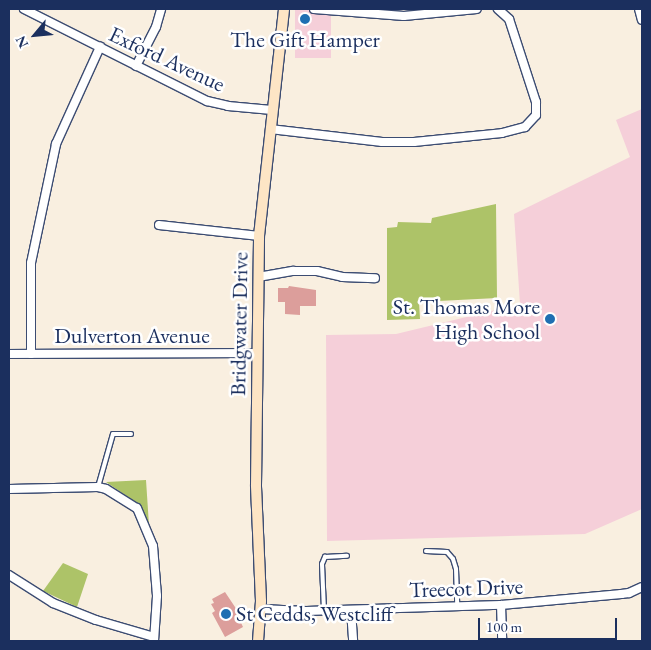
<!DOCTYPE html>
<html>
<head>
<meta charset="utf-8">
<style>
	body { margin:0 }
	#map { position:relative; width:651px; height:650px; overflow:hidden; background:#f9efe0; font-family:"EB Garamond",serif }
	div>[style] { position:absolute }
	.built>* { inset:0; background:#f5cfd9; transform-origin:0 0 }
	.green>* { inset:0; background:#adc368 }
	.building>* { inset:0; background:#dc9e9b }
	.roads { filter:drop-shadow(1px 0 #3c4c72) drop-shadow(-1px 0 #3c4c72) drop-shadow(0 1px #3c4c72) drop-shadow(0 -1px #3c4c72) }
	.lane>* { height:4px; margin:-2px; padding:0 2px; transform-origin:2px; border-radius:2px; background:#fff }
	.street>* { height:8px; margin:-4px; padding:0 4px; transform-origin:4px; border-radius:4px; background:#fff }
	.secondary>* { height:10px; margin:-5px; padding:0 5px; transform-origin:5px; border-radius:5px; background:#fde5c5 }
	.dots>* { width:14px; height:14px; translate:-50% -50%; box-sizing:border-box; border:2px solid #fff; border-radius:50% }
	span { translate:-50% -50%; white-space:nowrap; text-align:center; line-height:1.15; -webkit-text-stroke:5px #fff; paint-order:stroke }
	.poi-label { font-size:22px; color:#1b2f5e }
	.right { translate:-100% -50%; text-align:right }
	.left { translate:0 -50%; text-align:left }
	.street-label { font-size:22px; color:#1b2f5e }
	.frame { position:absolute; inset:0; border:10px solid #1b2f5e; pointer-events:none }
	.north { position:absolute; left:10px; top:10px; width:50px; height:50px; -webkit-text-stroke:4px #fff; paint-order:stroke; rotate:242deg; font-size:14px; font-weight:700; line-height:20px; text-align:center; color:#1b2f5e }
	.north::after { content:''; display:block; margin:auto; width:18px; height:22px; background:#1b2f5e; clip-path:polygon(50% 0,100% 100%,50% 72%,0 100%) }
	.scale { position:absolute; left:478px; top:618px; width:139px; height:22px; box-sizing:border-box; border:2px solid #1b2f5e; border-top:0; padding-left:6px; font-size:15px; line-height:18px; white-space:nowrap; color:#1b2f5e; -webkit-text-stroke:4px #fff; paint-order:stroke }
</style>
</head>
<body>
<div id="map">
	<div class="built">
		<i style="left:295px;top:9px;width:36px;height:49px"></i>
		<i style="clip-path:polygon(642px 109px,642px 509px,585px 534px,327px 541px,326px 335px,396px 334px,520px 304px,514px 214px,630px 157px,616px 120px)"></i>
	</div>
	<div class="green">
		<i style="clip-path:polygon(496px 204px,497px 298px,419px 302px,420px 319px,387px 320px,387px 228px,397px 227px,398px 222px,431px 223px,432px 218px)"></i>
		<i style="clip-path:polygon(146px 480px,149px 525px,137px 503px,106px 482px)"></i>
		<i style="clip-path:polygon(63px 563px,88px 574px,77px 607px,43px 591px)"></i>
	</div>
	<div class="building">
		<i style="clip-path:polygon(289px 286px,316px 290px,316px 306px,300px 306px,300px 315px,285px 314px,285px 302px,278px 302px,278px 288px,288px 288px)"></i>
		<i style="clip-path:polygon(225px 592px,239px 613px,237px 614px,243px 627px,225px 637px,212px 613px,215px 611px,211px 604px,214px 603px,212px 599px)"></i>
	</div>
	<div class="roads">
		<div class="lane">
			<i style="left:98px;top:487px;width:55px;rotate:-74.2deg"></i>
			<i style="left:113px;top:434px;width:18px"></i>
			<i style="left:426px;top:551px;width:21px;rotate:3deg"></i>
			<i style="left:447px;top:552px;width:9px;rotate:49deg"></i>
			<i style="left:453px;top:559px;width:10px;rotate:73deg"></i>
			<i style="left:456px;top:569px;width:37px;rotate:88deg"></i>
			<i style="left:324px;top:610px;width:46px;rotate:-92.5deg"></i>
			<i style="left:322px;top:564px;width:8px;rotate:-67deg"></i>
			<i style="left:325px;top:557px;width:22px;rotate:-3deg"></i>
		</div>
		<div class="street">
			<i style="left:24px;top:9px;width:205px;rotate:26.7deg"></i>
			<i style="left:207px;top:101px;width:22px;rotate:13deg"></i>
			<i style="left:228px;top:106px;width:44px;rotate:5.2deg"></i>
			<i style="left:314px;top:9px;width:90px;rotate:4.4deg"></i>
			<i style="left:404px;top:16px;width:73px;rotate:-5.5deg"></i>
			<i style="left:639px;top:9px;width:11px;rotate:75deg"></i>
			<i style="left:136px;top:66px;width:44px;rotate:-62.9deg"></i>
			<i style="left:156px;top:27px;width:19px;rotate:-74deg"></i>
			<i style="left:270px;top:129px;width:113px;rotate:6.6deg"></i>
			<i style="left:382px;top:142px;width:32px"></i>
			<i style="left:414px;top:142px;width:88px;rotate:-5.8deg"></i>
			<i style="left:502px;top:133px;width:24px;rotate:-15deg"></i>
			<i style="left:525px;top:127px;width:16px;rotate:-47deg"></i>
			<i style="left:536px;top:115px;width:13px;rotate:-90deg"></i>
			<i style="left:536px;top:102px;width:87px;rotate:-108deg"></i>
			<i style="left:509px;top:19px;width:15px;rotate:-138deg"></i>
			<i style="left:159px;top:225px;width:101px;rotate:6.3deg"></i>
			<i style="left:258px;top:277px;width:36px;rotate:-10deg"></i>
			<i style="left:293px;top:271px;width:24px"></i>
			<i style="left:317px;top:271px;width:26px;rotate:13deg"></i>
			<i style="left:342px;top:277px;width:33px;rotate:2deg"></i>
			<i style="left:9px;top:354px;width:247px;rotate:-0.2deg"></i>
			<i style="left:31px;top:354px;width:91px;rotate:-90deg"></i>
			<i style="left:31px;top:263px;width:122px;rotate:-78.1deg"></i>
			<i style="left:56px;top:144px;width:107px;rotate:-65.6deg"></i>
			<i style="left:9px;top:489px;width:89px;rotate:-1.3deg"></i>
			<i style="left:98px;top:487px;width:8px;rotate:14deg"></i>
			<i style="left:106px;top:489px;width:36px;rotate:32deg"></i>
			<i style="left:137px;top:508px;width:41px;rotate:67.2deg"></i>
			<i style="left:153px;top:546px;width:50px;rotate:85.4deg"></i>
			<i style="left:157px;top:596px;width:45px;rotate:93.8deg"></i>
			<i style="left:9px;top:575px;width:52px;rotate:32.5deg"></i>
			<i style="left:53px;top:603px;width:46px;rotate:21.6deg"></i>
			<i style="left:96px;top:620px;width:60px;rotate:16.3deg"></i>
			<i style="left:501px;top:605px;width:36px;rotate:88deg"></i>
			<i style="left:260px;top:609px;width:46px;rotate:2.5deg"></i>
			<i style="left:306px;top:611px;width:195px;rotate:-1.8deg"></i>
			<i style="left:501px;top:605px;width:121px;rotate:-5.2deg"></i>
			<i style="left:621px;top:594px;width:8px;rotate:-7deg"></i>
			<i style="left:629px;top:593px;width:14px;rotate:-25deg"></i>
			<i style="left:351px;top:610px;width:31px;rotate:86deg"></i>
		</div>
		<div class="secondary">
			<i style="left:258px;top:641px;width:40px;rotate:-85.7deg"></i>
			<i style="left:261px;top:601px;width:116px;rotate:-92.5deg"></i>
			<i style="left:256px;top:485px;width:249px;rotate:-89.3deg"></i>
			<i style="left:259px;top:236px;width:228px;rotate:-83.7deg"></i>
		</div>
	</div>
	<div class="dots">
		<i style="left:305px;top:19px;background:#1f6fb2"></i>
		<i style="left:550px;top:319px;background:#1f6fb2"></i>
		<i style="left:226px;top:614px;background:#1f6fb2"></i>
	</div>
	<div class="poi-label">
		<span style="left:305px;top:40px">The Gift Hamper</span>
		<span class="right" style="left:540px;top:319px">St. Thomas More<br>High School</span>
		<span class="left" style="left:236px;top:614px">St Cedds, Westcliff</span>
	</div>
	<div class="street-label">
		<span style="left:167px;top:59px;rotate:25deg">Exford Avenue</span>
		<span style="left:239px;top:324px;rotate:-89deg">Bridgwater Drive</span>
		<span style="left:132px;top:336px">Dulverton Avenue</span>
		<span style="left:466px;top:588px;rotate:-2deg">Treecot Drive</span>
	</div>
	<div class="frame"></div>
	<div class="north">N</div>
	<div class="scale">100 m</div>
</div>
</body>
</html>
